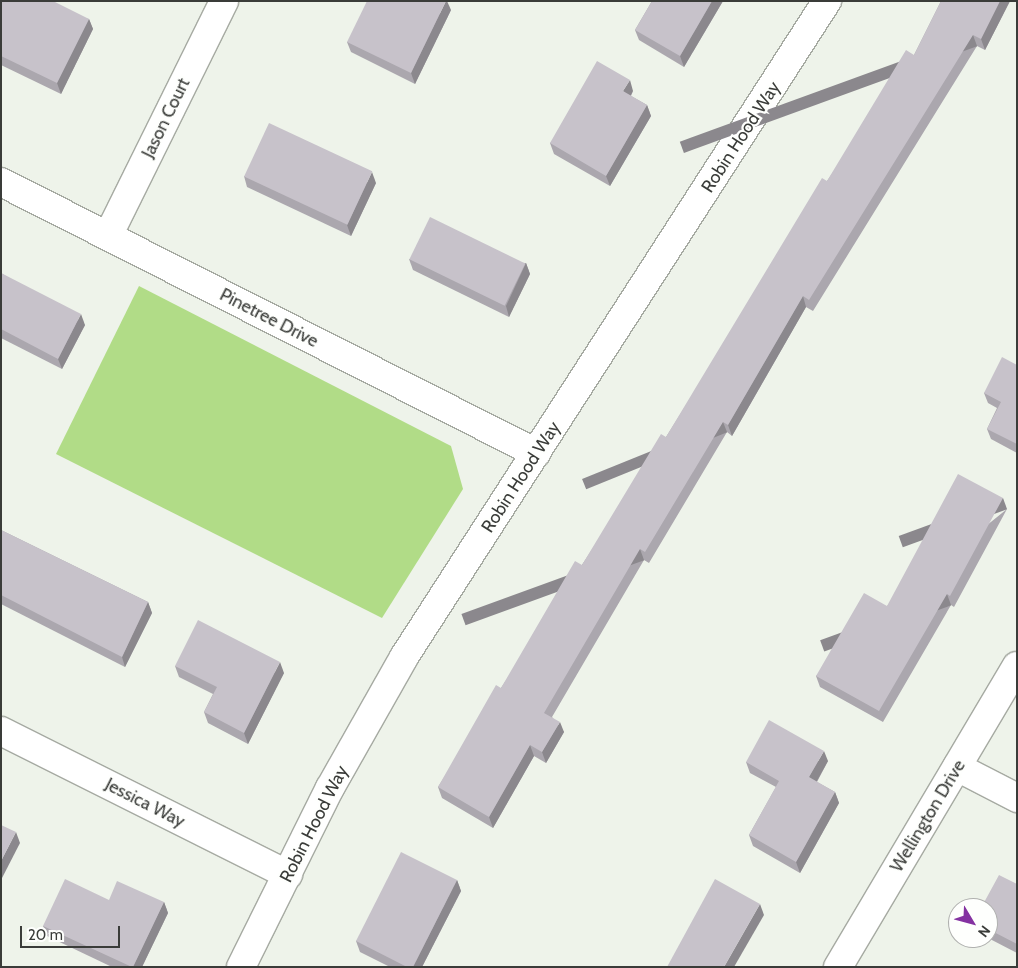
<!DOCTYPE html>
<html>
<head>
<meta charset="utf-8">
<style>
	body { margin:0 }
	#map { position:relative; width:1018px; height:968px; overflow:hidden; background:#eef3ea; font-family:Cabin,sans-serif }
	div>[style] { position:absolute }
	.water>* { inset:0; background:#b1dc87 }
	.roads { filter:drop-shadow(1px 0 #a6aaa2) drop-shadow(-1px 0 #a6aaa2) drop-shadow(0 1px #a6aaa2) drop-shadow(0 -1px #a6aaa2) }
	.street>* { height:28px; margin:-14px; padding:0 14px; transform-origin:14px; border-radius:14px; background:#fff }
	.wall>* { inset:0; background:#aba7ae }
	.shaded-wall>* { inset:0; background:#8b888d; transform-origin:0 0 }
	.building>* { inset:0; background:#c7c2ca; transform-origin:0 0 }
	span { translate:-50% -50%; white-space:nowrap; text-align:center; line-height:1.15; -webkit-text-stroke:4.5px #fefffd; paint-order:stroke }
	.street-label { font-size:18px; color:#3a3c39 }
	.frame { position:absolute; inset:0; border:2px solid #3a3c39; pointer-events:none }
	.north { position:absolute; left:948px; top:898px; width:50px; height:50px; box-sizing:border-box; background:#fefffd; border:1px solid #b0b1af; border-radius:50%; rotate:127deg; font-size:14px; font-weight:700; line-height:20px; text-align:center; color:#3a3c39 }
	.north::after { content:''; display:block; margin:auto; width:18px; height:22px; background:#8432a1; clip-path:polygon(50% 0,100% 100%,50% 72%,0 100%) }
	.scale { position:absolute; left:20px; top:926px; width:100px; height:22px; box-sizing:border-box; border:2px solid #3a3c39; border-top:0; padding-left:6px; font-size:15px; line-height:18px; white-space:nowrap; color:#3a3c39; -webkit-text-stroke:4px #fefffd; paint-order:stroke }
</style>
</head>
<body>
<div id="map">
	<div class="water">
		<i style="clip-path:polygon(139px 286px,451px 446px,463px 489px,382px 618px,56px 454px)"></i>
	</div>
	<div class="roads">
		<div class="street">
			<i style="left:1px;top:182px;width:600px;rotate:26.86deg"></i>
			<i style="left:108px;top:236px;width:262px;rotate:-63.7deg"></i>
			<i style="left:1px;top:731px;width:321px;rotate:26.6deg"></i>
			<i style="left:957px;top:767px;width:68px;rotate:27.3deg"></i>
			<i style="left:241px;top:967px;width:200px;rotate:-63.6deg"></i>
			<i style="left:330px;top:788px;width:150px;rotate:-60.5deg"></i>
			<i style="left:404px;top:657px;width:781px;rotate:-57.19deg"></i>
			<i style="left:838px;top:967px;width:350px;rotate:-59.3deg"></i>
		</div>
	</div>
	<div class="wall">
		<i style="clip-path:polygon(1px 1px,89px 19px,93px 29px,61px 94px,1px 65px)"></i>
		<i style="clip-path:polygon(652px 1px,723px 1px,684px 67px,639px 40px,635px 30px)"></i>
		<i style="clip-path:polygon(941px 1px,1010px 1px,985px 50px,977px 46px,813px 311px,806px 307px,732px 436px,727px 432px,649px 563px,644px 560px,552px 717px,564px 732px,546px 763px,534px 756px,493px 828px,442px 798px,438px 787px,501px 688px,666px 437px,827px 181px,914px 55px)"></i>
		<i style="clip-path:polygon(451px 10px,415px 84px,351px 52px,347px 42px)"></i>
		<i style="clip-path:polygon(633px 91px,631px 96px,647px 105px,651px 116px,610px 186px,554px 154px,550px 143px)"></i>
		<i style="clip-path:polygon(244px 176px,376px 183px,351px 236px,247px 187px)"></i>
		<i style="clip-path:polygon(409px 259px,526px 263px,530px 274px,509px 317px,413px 270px)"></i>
		<i style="clip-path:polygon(1px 273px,85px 325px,62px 369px,1px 338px)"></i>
		<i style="clip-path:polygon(1017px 365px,1017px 453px,991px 439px,987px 429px,997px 408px,988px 403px,984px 393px)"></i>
		<i style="clip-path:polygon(1007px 509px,954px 607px,951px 605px,883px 722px,820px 687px,816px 676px,887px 606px)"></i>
		<i style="clip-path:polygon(1px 530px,148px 602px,152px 613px,125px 667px,1px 604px)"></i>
		<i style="clip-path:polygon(175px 666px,284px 673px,248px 744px,208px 723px,204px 712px,213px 694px,179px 677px)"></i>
		<i style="clip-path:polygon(828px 761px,817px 782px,835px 792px,839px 803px,800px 873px,753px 846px,749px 835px,776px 787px,750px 773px,746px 762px)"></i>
		<i style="clip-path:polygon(457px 880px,461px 891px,422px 967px,390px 967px,360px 952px,356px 941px)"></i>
		<i style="clip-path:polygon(1017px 884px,1017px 953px,988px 938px,988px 908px)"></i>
		<i style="clip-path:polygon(164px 902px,168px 913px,142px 967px,112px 967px,47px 936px,43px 926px)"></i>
	</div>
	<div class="shaded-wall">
		<i style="clip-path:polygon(446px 1px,447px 1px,451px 10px,415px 84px,411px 73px)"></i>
		<i style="clip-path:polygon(712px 1px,723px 1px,684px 67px,680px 56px)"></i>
		<i style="clip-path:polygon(1000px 1px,1010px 1px,985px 50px,981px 39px)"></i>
		<i style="clip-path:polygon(89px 19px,93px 29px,61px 94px,57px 83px)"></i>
		<i style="left:973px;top:35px;width:12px;height:312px;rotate:70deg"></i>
		<i style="clip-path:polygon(630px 80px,633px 91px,627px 102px,623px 91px)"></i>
		<i style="clip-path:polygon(647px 105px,651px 116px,610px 186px,606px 176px)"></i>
		<i style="clip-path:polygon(372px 172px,376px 183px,351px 236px,347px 225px)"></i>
		<i style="clip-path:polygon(526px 263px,530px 274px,509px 317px,506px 306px)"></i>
		<i style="clip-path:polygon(803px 296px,806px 307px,732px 436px,728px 425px)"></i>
		<i style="clip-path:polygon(81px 314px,85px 325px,62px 369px,58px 359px)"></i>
		<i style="left:723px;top:422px;width:11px;height:152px;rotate:68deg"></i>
		<i style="left:1003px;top:498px;width:12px;height:111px;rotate:70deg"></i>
		<i style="left:640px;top:549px;width:12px;height:190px;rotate:70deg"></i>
		<i style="left:947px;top:594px;width:12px;height:135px;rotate:70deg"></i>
		<i style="clip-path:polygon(148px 602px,152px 613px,125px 667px,122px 657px)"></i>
		<i style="clip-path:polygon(280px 662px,284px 673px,248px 744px,244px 733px)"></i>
		<i style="clip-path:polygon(560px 722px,564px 732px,546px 763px,542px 752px)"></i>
		<i style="clip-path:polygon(530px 745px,534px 756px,493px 828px,489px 817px)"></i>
		<i style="clip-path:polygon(824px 751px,828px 761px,813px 788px,809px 777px)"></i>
		<i style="clip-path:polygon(835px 792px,839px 803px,800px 873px,796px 862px)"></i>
		<i style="clip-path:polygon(16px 832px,20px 843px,1px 880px,1px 861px)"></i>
		<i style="clip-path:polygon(457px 880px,461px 891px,422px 967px,413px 967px)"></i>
		<i style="clip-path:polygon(164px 902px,168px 913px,142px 967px,133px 967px)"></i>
		<i style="clip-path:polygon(760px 904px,764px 915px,734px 967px,724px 967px)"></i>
	</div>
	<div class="building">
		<i style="clip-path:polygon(1px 1px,53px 1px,89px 19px,57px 83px,1px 56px)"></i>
		<i style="clip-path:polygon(367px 1px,446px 1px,411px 73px,347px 42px)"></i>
		<i style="clip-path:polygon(652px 1px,712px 1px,680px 56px,635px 30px)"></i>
		<i style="clip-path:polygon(941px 1px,1000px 1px,981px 39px,973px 35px,809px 300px,803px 296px,728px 425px,723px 422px,645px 552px,640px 549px,544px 713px,560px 722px,542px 752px,530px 745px,489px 817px,438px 787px,496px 685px,501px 688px,575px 561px,582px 565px,661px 434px,666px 437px,822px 178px,827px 181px,906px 50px,914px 55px)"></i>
		<i style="clip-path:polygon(597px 61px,630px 80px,623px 91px,647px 105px,606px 176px,550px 143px)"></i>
		<i style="left:269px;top:123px;width:114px;height:59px;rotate:25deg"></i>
		<i style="left:430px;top:217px;width:106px;height:47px;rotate:26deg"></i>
		<i style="clip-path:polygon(1px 273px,81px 314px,58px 359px,1px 329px)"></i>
		<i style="clip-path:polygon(1002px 357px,1017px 365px,1017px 444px,987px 429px,1001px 402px,984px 393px)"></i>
		<i style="clip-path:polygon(958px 474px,1003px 498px,950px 596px,947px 594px,879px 711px,816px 676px,864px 593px,887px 606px)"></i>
		<i style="clip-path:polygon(1px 530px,148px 602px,122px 657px,1px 595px)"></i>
		<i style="clip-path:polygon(198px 620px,280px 662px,244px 733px,204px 712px,217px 687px,175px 666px)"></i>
		<i style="clip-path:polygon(769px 720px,824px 751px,809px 777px,835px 792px,796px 862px,749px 835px,779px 781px,746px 762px)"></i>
		<i style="clip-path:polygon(1px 825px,16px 832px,1px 861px)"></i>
		<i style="clip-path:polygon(401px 852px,457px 880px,413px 967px,407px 967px,356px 941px)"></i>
		<i style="clip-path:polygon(999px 875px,1017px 884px,1017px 944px,988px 929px,988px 908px,981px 908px)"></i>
		<i style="clip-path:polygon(65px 879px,109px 900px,117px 881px,164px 902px,133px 967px,132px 967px,43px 926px)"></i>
		<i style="clip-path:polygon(715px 879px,760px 904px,724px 967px,667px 967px)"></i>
	</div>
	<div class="street-label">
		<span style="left:166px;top:118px;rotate:-64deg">Jason Court</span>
		<span style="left:741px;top:137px;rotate:-57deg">Robin Hood Way</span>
		<span style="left:269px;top:318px;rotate:27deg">Pinetree Drive</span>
		<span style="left:521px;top:477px;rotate:-57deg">Robin Hood Way</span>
		<span style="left:145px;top:803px;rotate:27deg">Jessica Way</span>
		<span style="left:928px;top:816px;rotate:-59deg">Wellington Drive</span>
		<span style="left:314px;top:824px;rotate:-63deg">Robin Hood Way</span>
	</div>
	<div class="frame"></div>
	<div class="north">N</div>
	<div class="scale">20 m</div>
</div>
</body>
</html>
